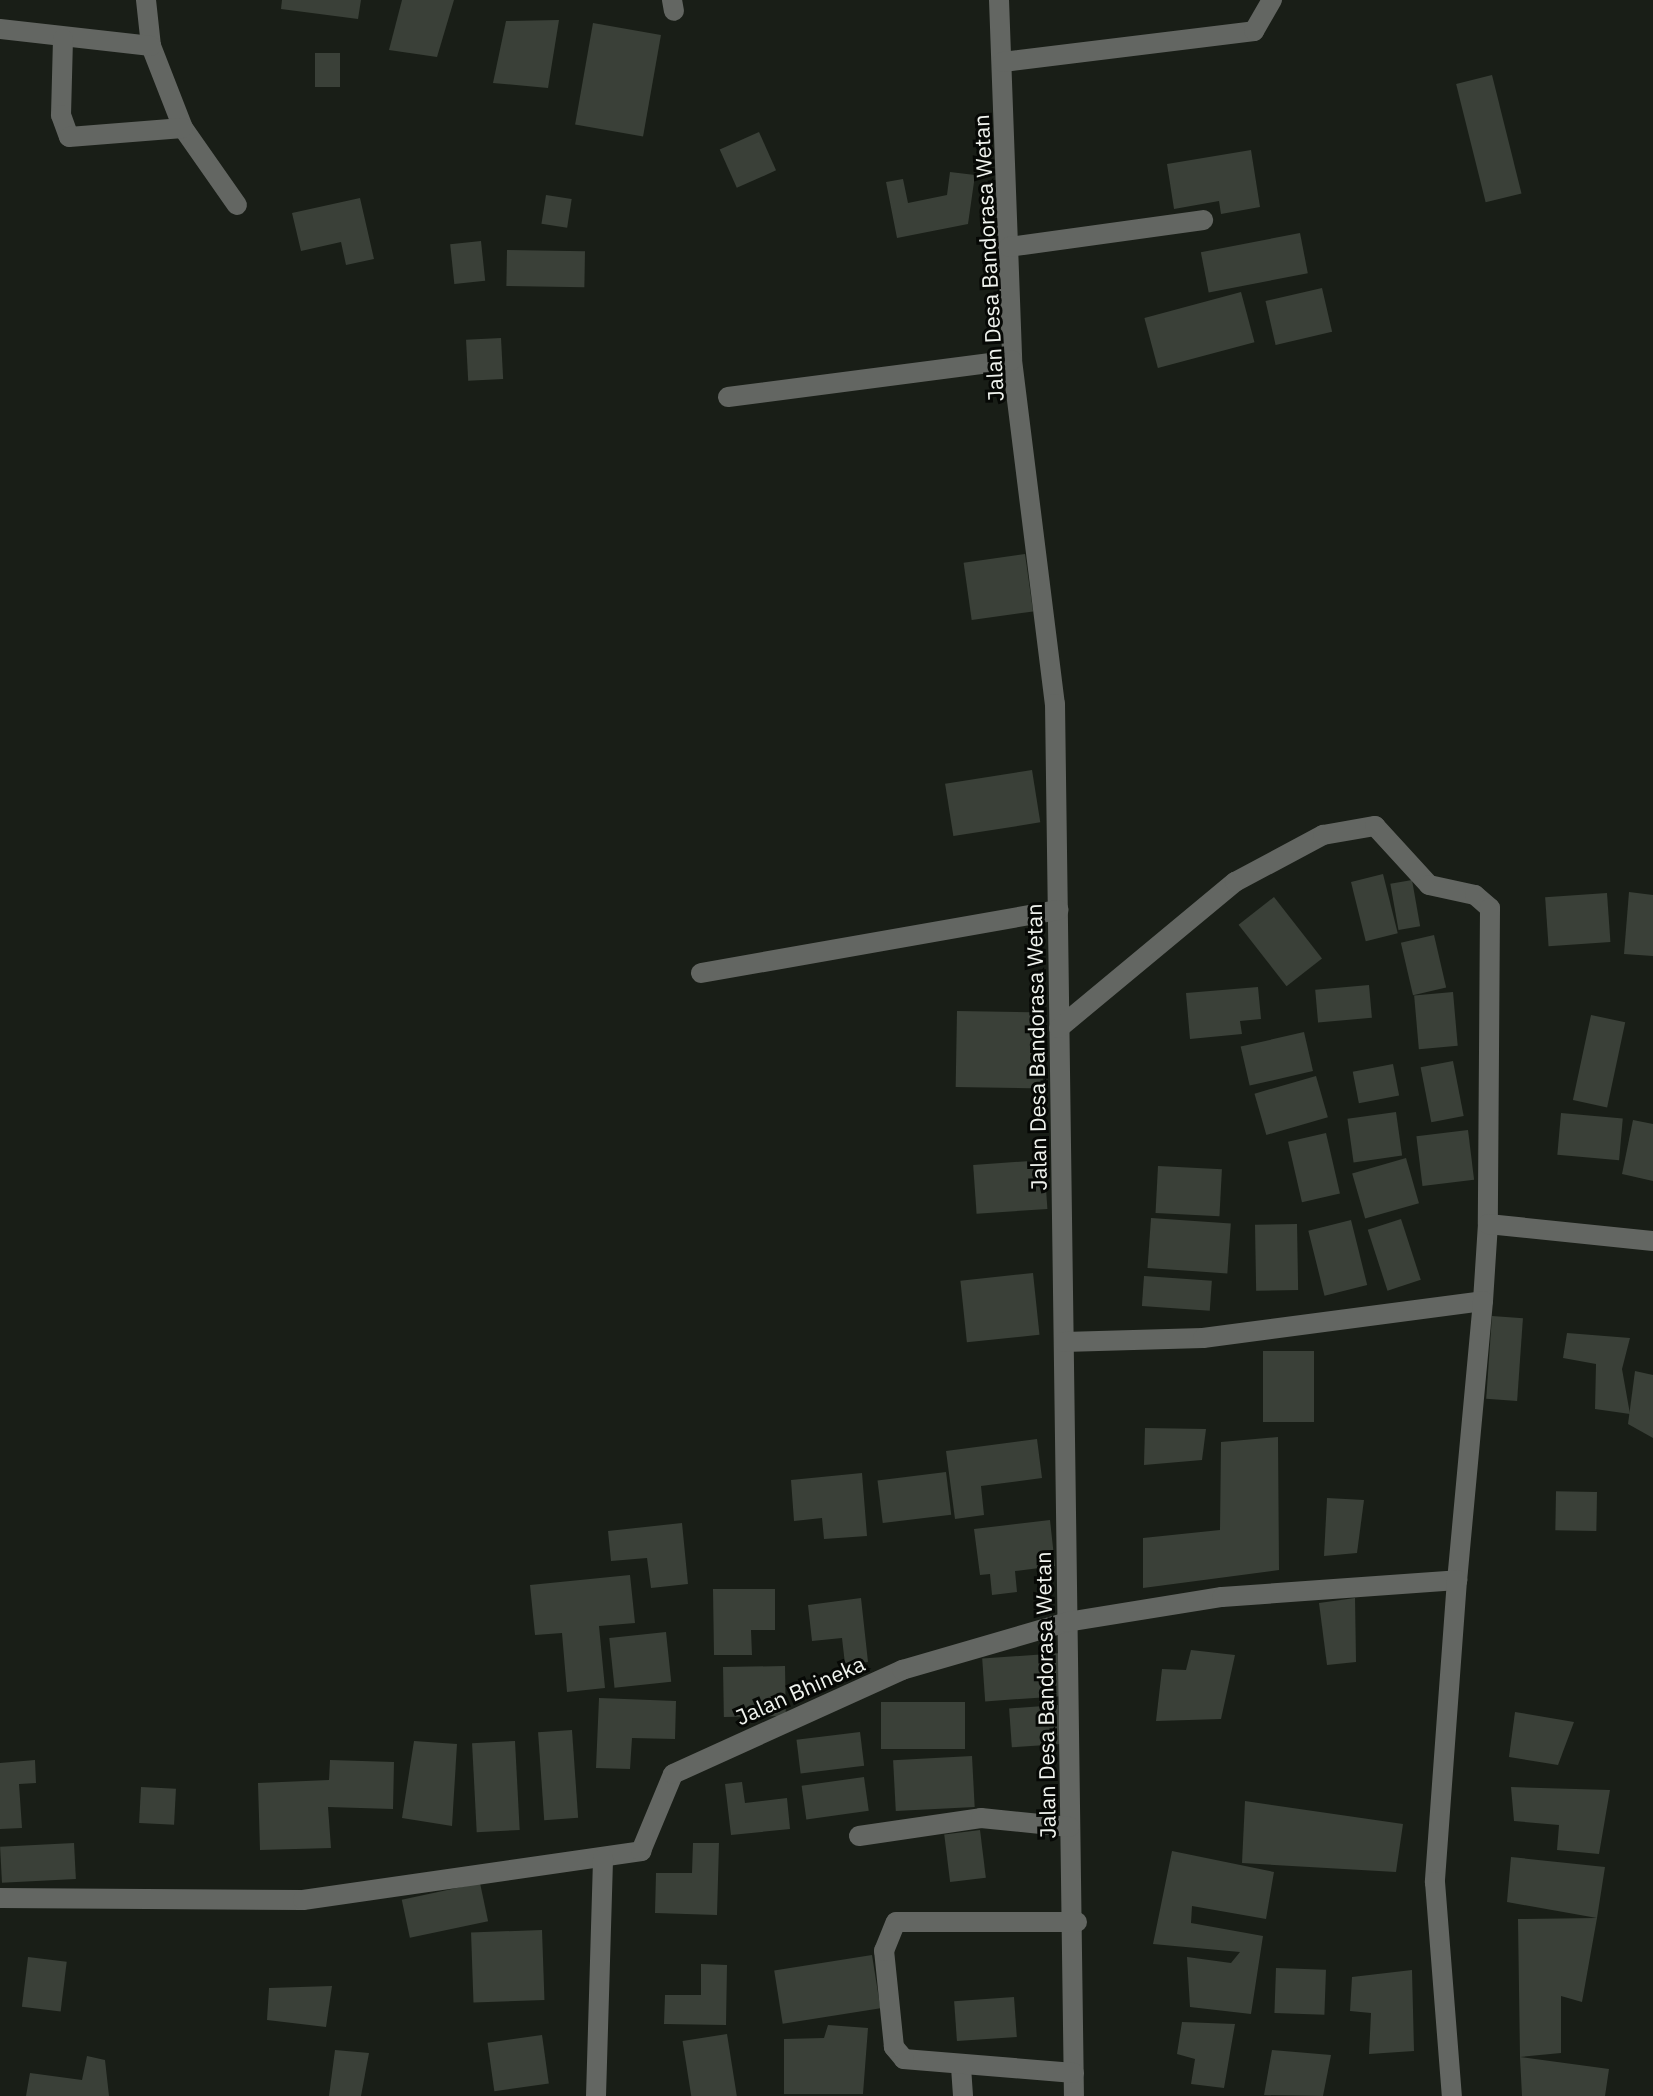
<!DOCTYPE html>
<html>
<head>
<meta charset="utf-8">
<style>
	body { margin:0 }
	#map { position:relative; width:1653px; height:2096px; overflow:hidden; background:#191e17; font-family:"IBM Plex Sans",sans-serif }
	div>[style] { position:absolute }
	.building>* { inset:0; background:#3a4038; transform-origin:0 0 }
	.minor>* { height:20px; margin:-10px; padding:0 10px; transform-origin:10px; border-radius:10px; background:#636662 }
	span { translate:-50% -50%; white-space:nowrap; text-align:center; line-height:1.15; -webkit-text-stroke:6px #060805; paint-order:stroke }
	.street-label { font-size:22px; color:#f0f3ee }
</style>
</head>
<body>
<div id="map">
	<div class="building">
		<i style="clip-path:polygon(282px 0,361px 0,358px 19px,281px 9px)"></i>
		<i style="clip-path:polygon(402px 0,454px 0,437px 57px,389px 50px)"></i>
		<i style="clip-path:polygon(559px 20px,548px 88px,493px 83px,506px 21px)"></i>
		<i style="left:593px;top:23px;width:69px;height:103px;rotate:10deg"></i>
		<i style="left:315px;top:53px;width:25px;height:34px"></i>
		<i style="left:1492px;top:75px;width:122px;height:37px;rotate:76deg"></i>
		<i style="left:759px;top:132px;width:42px;height:43px;rotate:66deg"></i>
		<i style="clip-path:polygon(1251px 150px,1260px 207px,1221px 214px,1219px 201px,1174px 209px,1167px 164px)"></i>
		<i style="clip-path:polygon(950px 172px,975px 175px,968px 224px,897px 238px,886px 182px,903px 179px,908px 203px,947px 195px)"></i>
		<i style="left:546px;top:195px;width:26px;height:29px;rotate:9deg"></i>
		<i style="clip-path:polygon(360px 198px,374px 259px,346px 265px,341px 242px,301px 251px,292px 213px)"></i>
		<i style="left:1300px;top:233px;width:41px;height:101px;rotate:79deg"></i>
		<i style="left:481px;top:241px;width:40px;height:31px;rotate:84deg"></i>
		<i style="left:507px;top:250px;width:78px;height:36px;rotate:1deg"></i>
		<i style="left:1322px;top:288px;width:45px;height:58px;rotate:77deg"></i>
		<i style="left:1241px;top:292px;width:52px;height:100px;rotate:75deg"></i>
		<i style="left:501px;top:338px;width:41px;height:35px;rotate:87deg"></i>
		<i style="left:1025px;top:554px;width:58px;height:62px;rotate:82deg"></i>
		<i style="left:1032px;top:770px;width:53px;height:88px;rotate:81deg"></i>
		<i style="left:1383px;top:874px;width:61px;height:33px;rotate:76deg"></i>
		<i style="left:1412px;top:880px;width:47px;height:22px;rotate:80deg"></i>
		<i style="clip-path:polygon(1629px 892px,1653px 895px,1653px 956px,1624px 954px)"></i>
		<i style="left:1607px;top:893px;width:49px;height:62px;rotate:86deg"></i>
		<i style="left:1274px;top:897px;width:78px;height:45px;rotate:52deg"></i>
		<i style="left:1434px;top:935px;width:54px;height:34px;rotate:77deg"></i>
		<i style="left:1369px;top:985px;width:33px;height:54px;rotate:85deg"></i>
		<i style="clip-path:polygon(1258px 987px,1261px 1019px,1240px 1021px,1242px 1034px,1190px 1039px,1186px 993px)"></i>
		<i style="left:1453px;top:992px;width:54px;height:39px;rotate:85deg"></i>
		<i style="left:957px;top:1011px;width:87px;height:76px;rotate:1deg"></i>
		<i style="left:1591px;top:1015px;width:35px;height:87px;rotate:12deg"></i>
		<i style="left:1304px;top:1032px;width:40px;height:65px;rotate:77deg"></i>
		<i style="left:1453px;top:1061px;width:56px;height:33px;rotate:79deg"></i>
		<i style="left:1393px;top:1064px;width:32px;height:41px;rotate:79deg"></i>
		<i style="left:1316px;top:1076px;width:43px;height:64px;rotate:74deg"></i>
		<i style="left:1396px;top:1112px;width:44px;height:49px;rotate:82deg"></i>
		<i style="left:1561px;top:1113px;width:62px;height:42px;rotate:5deg"></i>
		<i style="clip-path:polygon(1633px 1120px,1653px 1124px,1653px 1181px,1622px 1174px)"></i>
		<i style="left:1468px;top:1130px;width:50px;height:52px;rotate:83deg"></i>
		<i style="left:1326px;top:1133px;width:62px;height:39px;rotate:77deg"></i>
		<i style="left:1406px;top:1158px;width:47px;height:56px;rotate:74deg"></i>
		<i style="left:1044px;top:1160px;width:49px;height:71px;rotate:86deg"></i>
		<i style="left:1158px;top:1166px;width:64px;height:47px;rotate:3deg"></i>
		<i style="left:1151px;top:1218px;width:80px;height:50px;rotate:4deg"></i>
		<i style="left:1401px;top:1219px;width:64px;height:35px;rotate:72deg"></i>
		<i style="left:1351px;top:1220px;width:67px;height:44px;rotate:76deg"></i>
		<i style="left:1297px;top:1224px;width:66px;height:42px;rotate:89deg"></i>
		<i style="left:1033px;top:1273px;width:62px;height:73px;rotate:84deg"></i>
		<i style="left:1144px;top:1276px;width:68px;height:30px;rotate:4deg"></i>
		<i style="left:1492px;top:1316px;width:31px;height:83px;rotate:4deg"></i>
		<i style="clip-path:polygon(1567px 1333px,1630px 1338px,1622px 1369px,1630px 1414px,1595px 1409px,1596px 1364px,1563px 1358px)"></i>
		<i style="left:1263px;top:1351px;width:51px;height:71px"></i>
		<i style="clip-path:polygon(1635px 1371px,1653px 1375px,1653px 1438px,1628px 1424px)"></i>
		<i style="clip-path:polygon(1145px 1428px,1206px 1429px,1202px 1460px,1144px 1465px)"></i>
		<i style="clip-path:polygon(1278px 1437px,1279px 1570px,1143px 1588px,1143px 1538px,1220px 1530px,1221px 1442px)"></i>
		<i style="clip-path:polygon(1037px 1439px,1042px 1478px,981px 1486px,984px 1515px,955px 1519px,946px 1451px)"></i>
		<i style="left:946px;top:1472px;width:43px;height:69px;rotate:83deg"></i>
		<i style="clip-path:polygon(862px 1473px,867px 1536px,824px 1539px,822px 1518px,794px 1521px,791px 1480px)"></i>
		<i style="left:1597px;top:1492px;width:39px;height:41px;rotate:91deg"></i>
		<i style="clip-path:polygon(1327px 1498px,1364px 1500px,1357px 1553px,1324px 1556px)"></i>
		<i style="clip-path:polygon(1050px 1520px,1055px 1566px,1015px 1571px,1017px 1592px,992px 1595px,990px 1574px,980px 1575px,974px 1529px)"></i>
		<i style="clip-path:polygon(682px 1523px,688px 1584px,651px 1588px,647px 1558px,611px 1561px,608px 1531px)"></i>
		<i style="clip-path:polygon(630px 1575px,635px 1623px,599px 1626px,605px 1688px,567px 1692px,562px 1633px,535px 1635px,530px 1585px)"></i>
		<i style="clip-path:polygon(713px 1589px,775px 1589px,775px 1630px,751px 1630px,752px 1655px,714px 1655px)"></i>
		<i style="clip-path:polygon(861px 1598px,868px 1662px,845px 1664px,842px 1638px,812px 1641px,808px 1605px)"></i>
		<i style="clip-path:polygon(1355px 1598px,1356px 1662px,1327px 1665px,1319px 1603px)"></i>
		<i style="left:666px;top:1632px;width:50px;height:57px;rotate:84deg"></i>
		<i style="clip-path:polygon(1191px 1650px,1235px 1655px,1221px 1719px,1156px 1721px,1162px 1669px,1186px 1670px)"></i>
		<i style="left:1061px;top:1653px;width:43px;height:79px;rotate:86deg"></i>
		<i style="left:785px;top:1666px;width:50px;height:62px;rotate:89deg"></i>
		<i style="clip-path:polygon(599px 1698px,676px 1701px,675px 1739px,632px 1738px,630px 1769px,596px 1768px)"></i>
		<i style="left:881px;top:1702px;width:84px;height:47px"></i>
		<i style="left:1058px;top:1705px;width:39px;height:49px;rotate:86deg"></i>
		<i style="clip-path:polygon(1515px 1712px,1574px 1722px,1558px 1765px,1509px 1757px)"></i>
		<i style="left:572px;top:1730px;width:88px;height:34px;rotate:86deg"></i>
		<i style="left:860px;top:1732px;width:34px;height:64px;rotate:83deg"></i>
		<i style="clip-path:polygon(414px 1741px,457px 1744px,452px 1826px,402px 1818px)"></i>
		<i style="left:515px;top:1741px;width:89px;height:43px;rotate:87deg"></i>
		<i style="left:972px;top:1756px;width:51px;height:79px;rotate:87deg"></i>
		<i style="clip-path:polygon(35px 1760px,36px 1783px,19px 1784px,22px 1828px,0 1829px,0 1763px)"></i>
		<i style="clip-path:polygon(330px 1760px,394px 1762px,393px 1809px,328px 1807px,331px 1848px,260px 1850px,258px 1783px,329px 1780px)"></i>
		<i style="left:864px;top:1777px;width:34px;height:63px;rotate:82deg"></i>
		<i style="clip-path:polygon(742px 1782px,745px 1803px,787px 1798px,790px 1829px,731px 1835px,725px 1784px)"></i>
		<i style="left:141px;top:1787px;width:35px;height:36px;rotate:3deg"></i>
		<i style="clip-path:polygon(1511px 1787px,1610px 1790px,1599px 1854px,1557px 1850px,1559px 1825px,1514px 1821px)"></i>
		<i style="clip-path:polygon(1245px 1801px,1403px 1824px,1396px 1872px,1242px 1863px)"></i>
		<i style="left:980px;top:1830px;width:48px;height:36px;rotate:83deg"></i>
		<i style="left:74px;top:1843px;width:36px;height:74px;rotate:87deg"></i>
		<i style="clip-path:polygon(693px 1843px,719px 1843px,717px 1915px,655px 1913px,656px 1873px,692px 1873px)"></i>
		<i style="clip-path:polygon(1172px 1851px,1274px 1872px,1266px 1919px,1192px 1906px,1191px 1923px,1263px 1936px,1251px 2014px,1190px 2007px,1187px 1957px,1231px 1963px,1240px 1952px,1153px 1944px)"></i>
		<i style="clip-path:polygon(1511px 1857px,1605px 1867px,1597px 1918px,1507px 1902px)"></i>
		<i style="left:480px;top:1883px;width:39px;height:80px;rotate:78deg"></i>
		<i style="clip-path:polygon(1597px 1918px,1582px 2002px,1561px 1996px,1561px 2053px,1520px 2057px,1609px 2069px,1605px 2096px,1522px 2096px,1520px 2057px,1518px 1919px)"></i>
		<i style="left:542px;top:1930px;width:70px;height:71px;rotate:88deg"></i>
		<i style="left:872px;top:1955px;width:54px;height:99px;rotate:81deg"></i>
		<i style="left:28px;top:1957px;width:39px;height:50px;rotate:7deg"></i>
		<i style="clip-path:polygon(701px 1964px,727px 1965px,726px 2025px,664px 2024px,665px 1995px,701px 1995px)"></i>
		<i style="left:1276px;top:1968px;width:50px;height:45px;rotate:2deg"></i>
		<i style="clip-path:polygon(1412px 1970px,1414px 2051px,1369px 2054px,1371px 2013px,1350px 2011px,1352px 1977px)"></i>
		<i style="clip-path:polygon(332px 1986px,326px 2027px,267px 2020px,269px 1988px)"></i>
		<i style="left:1014px;top:1997px;width:40px;height:60px;rotate:86deg"></i>
		<i style="clip-path:polygon(1182px 2022px,1235px 2024px,1224px 2088px,1191px 2084px,1195px 2059px,1177px 2054px)"></i>
		<i style="clip-path:polygon(828px 2025px,868px 2028px,863px 2094px,784px 2094px,784px 2039px,824px 2038px)"></i>
		<i style="left:727px;top:2034px;width:63px;height:45px;rotate:81deg"></i>
		<i style="left:542px;top:2035px;width:49px;height:55px;rotate:82deg"></i>
		<i style="clip-path:polygon(335px 2050px,369px 2053px,361px 2096px,329px 2096px)"></i>
		<i style="clip-path:polygon(1272px 2050px,1331px 2055px,1323px 2096px,1264px 2095px)"></i>
		<i style="clip-path:polygon(87px 2056px,105px 2060px,109px 2096px,26px 2096px,30px 2073px,82px 2080px)"></i>
	</div>
	<div class="minor">
		<i style="left:146px;top:0;width:46px;rotate:83.8deg"></i>
		<i style="left:151px;top:46px;width:88px;rotate:68.7deg"></i>
		<i style="left:183px;top:128px;width:94px;rotate:55deg"></i>
		<i style="left:672px;top:0;width:11px;rotate:80deg"></i>
		<i style="left:999px;top:0;width:360px;rotate:87.9deg"></i>
		<i style="left:1012px;top:360px;width:347px;rotate:82.9deg"></i>
		<i style="left:1055px;top:704px;width:1392px;rotate:89.22deg"></i>
		<i style="left:0;top:29px;width:152px;rotate:6.4deg"></i>
		<i style="left:63px;top:39px;width:76px;rotate:91.5deg"></i>
		<i style="left:61px;top:115px;width:23px;rotate:70deg"></i>
		<i style="left:69px;top:137px;width:114px;rotate:-4.5deg"></i>
		<i style="left:1003px;top:62px;width:253px;rotate:-7deg"></i>
		<i style="left:1254px;top:31px;width:36px;rotate:-60deg"></i>
		<i style="left:1009px;top:247px;width:196px;rotate:-7.9deg"></i>
		<i style="left:728px;top:397px;width:286px;rotate:-7.4deg"></i>
		<i style="left:701px;top:973px;width:363px;rotate:-10deg"></i>
		<i style="left:1059px;top:1028px;width:229px;rotate:-39.7deg"></i>
		<i style="left:1235px;top:882px;width:100px;rotate:-28.1deg"></i>
		<i style="left:1323px;top:835px;width:53px;rotate:-9.8deg"></i>
		<i style="left:1375px;top:826px;width:80px;rotate:47.5deg"></i>
		<i style="left:1429px;top:885px;width:47px;rotate:12.3deg"></i>
		<i style="left:1475px;top:895px;width:20px;rotate:41deg"></i>
		<i style="left:1490px;top:908px;width:316px;rotate:90.4deg"></i>
		<i style="left:1483px;top:1301px;width:77px;rotate:-86.3deg"></i>
		<i style="left:1488px;top:1224px;width:166px;rotate:5.9deg"></i>
		<i style="left:1064px;top:1342px;width:139px;rotate:-1.6deg"></i>
		<i style="left:1203px;top:1338px;width:282px;rotate:-7.5deg"></i>
		<i style="left:1483px;top:1301px;width:280px;rotate:95.3deg"></i>
		<i style="left:859px;top:1836px;width:123px;rotate:-8.4deg"></i>
		<i style="left:981px;top:1818px;width:89px;rotate:5.8deg"></i>
		<i style="left:0;top:1898px;width:303px;rotate:0.4deg"></i>
		<i style="left:303px;top:1900px;width:342px;rotate:-8.2deg"></i>
		<i style="left:641px;top:1851px;width:83px;rotate:-67.4deg"></i>
		<i style="left:673px;top:1774px;width:252px;rotate:-24.4deg"></i>
		<i style="left:902px;top:1670px;width:172px;rotate:-16.2deg"></i>
		<i style="left:1067px;top:1622px;width:157px;rotate:-9.2deg"></i>
		<i style="left:1222px;top:1597px;width:236px;rotate:-4.1deg"></i>
		<i style="left:1457px;top:1580px;width:303px;rotate:94.2deg"></i>
		<i style="left:1435px;top:1882px;width:215px;rotate:85.5deg"></i>
		<i style="left:961px;top:2067px;width:29px;rotate:86deg"></i>
		<i style="left:1074px;top:2073px;width:171px;rotate:-175.3deg"></i>
		<i style="left:904px;top:2059px;width:16px;rotate:-130deg"></i>
		<i style="left:894px;top:2047px;width:97px;rotate:-95.9deg"></i>
		<i style="left:884px;top:1951px;width:31px;rotate:-68deg"></i>
		<i style="left:896px;top:1922px;width:181px"></i>
		<i style="left:596px;top:2096px;width:238px;rotate:-88.3deg"></i>
	</div>
	<div class="street-label">
		<span style="left:988px;top:258px;rotate:-93deg">Jalan Desa Bandorasa Wetan</span>
		<span style="left:1036px;top:1047px;rotate:-91deg">Jalan Desa Bandorasa Wetan</span>
		<span style="left:800px;top:1690px;rotate:-24deg">Jalan Bhineka</span>
		<span style="left:1045px;top:1695px;rotate:-91deg">Jalan Desa Bandorasa Wetan</span>
	</div>
</div>
</body>
</html>
